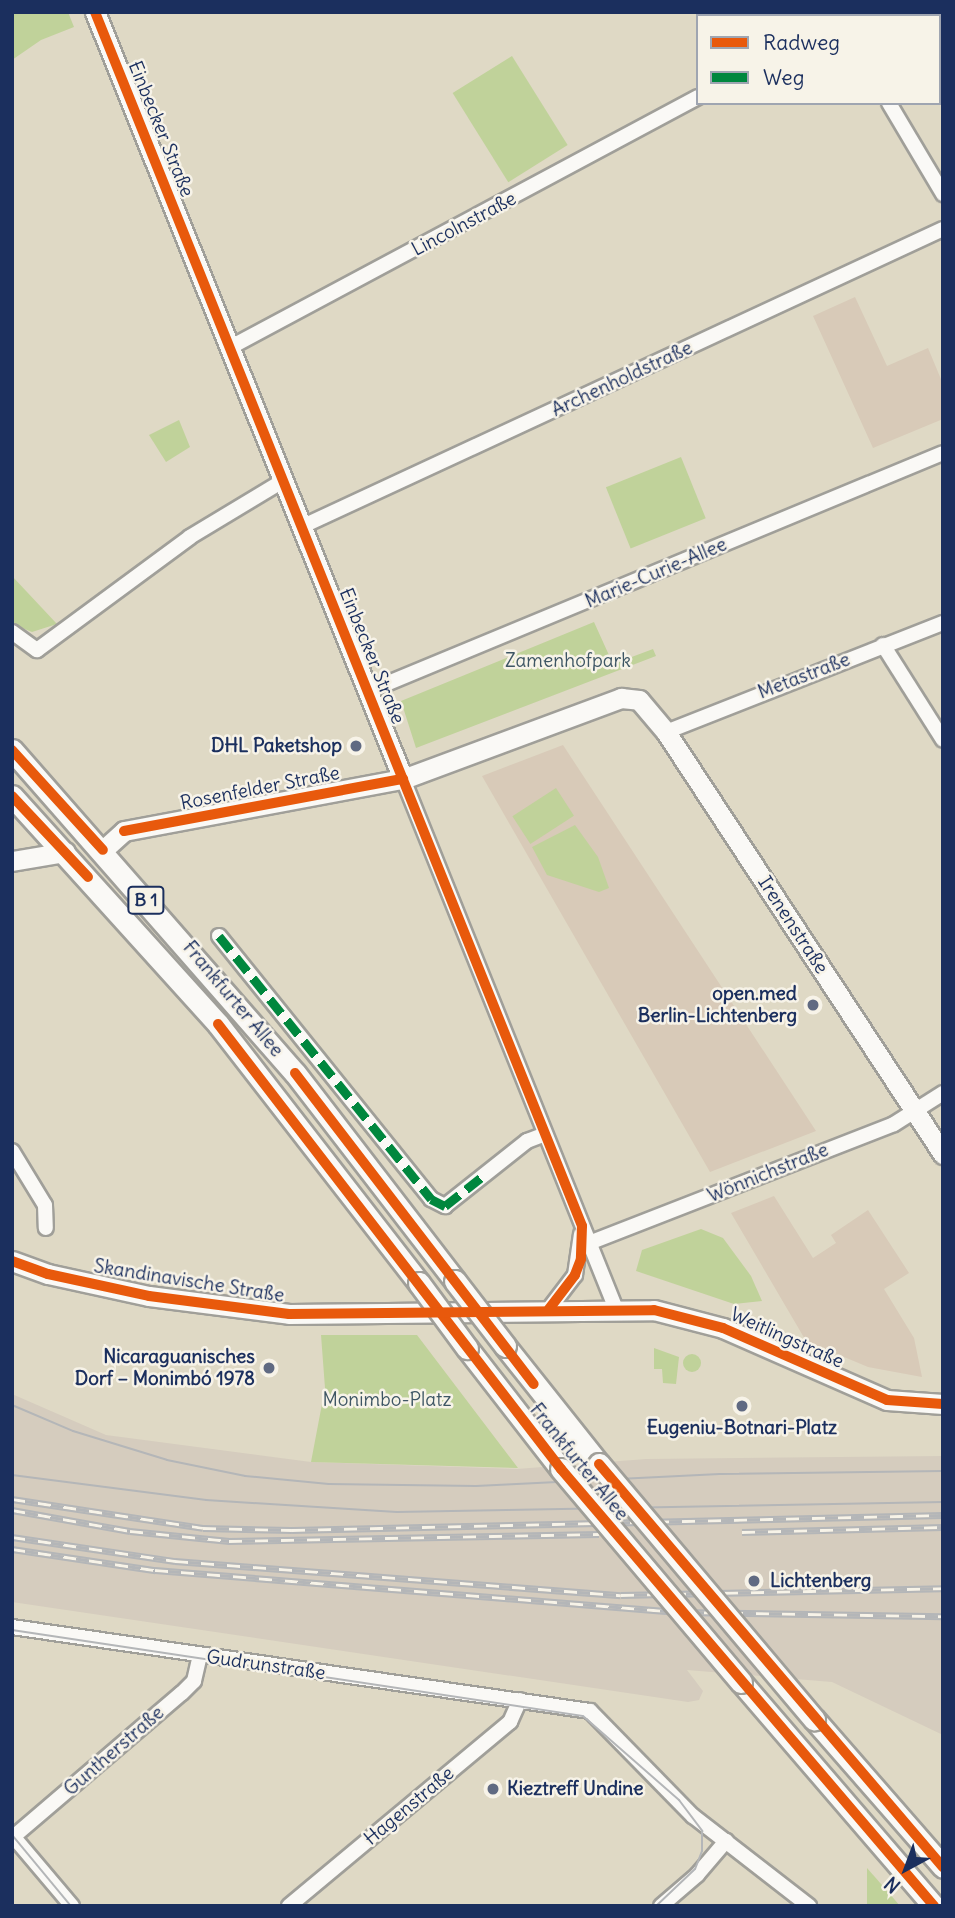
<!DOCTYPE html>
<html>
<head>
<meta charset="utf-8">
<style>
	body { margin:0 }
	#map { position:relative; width:955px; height:1918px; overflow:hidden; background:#dfd9c5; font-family:Delius,sans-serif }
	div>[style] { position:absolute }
	.built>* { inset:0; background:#d8cab8 }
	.industrial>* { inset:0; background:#d5ccbe }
	.green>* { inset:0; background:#c0d29a; transform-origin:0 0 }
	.round { border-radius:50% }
	.roads { filter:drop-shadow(2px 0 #a09f99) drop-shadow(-2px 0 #a09f99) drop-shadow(0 2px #a09f99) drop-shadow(0 -2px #a09f99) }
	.street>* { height:14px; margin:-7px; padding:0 7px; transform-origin:7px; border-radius:7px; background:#faf9f6 }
	.secondary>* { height:19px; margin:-9.5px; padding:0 9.5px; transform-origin:9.5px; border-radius:9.5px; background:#faf9f6 }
	.primary>* { height:21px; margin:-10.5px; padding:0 10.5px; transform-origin:10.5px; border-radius:10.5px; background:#faf9f6 }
	.tram>* { height:2px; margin:-1px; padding:0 1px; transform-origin:1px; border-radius:1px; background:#b4b6b8 }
	.rail>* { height:7px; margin-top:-3.5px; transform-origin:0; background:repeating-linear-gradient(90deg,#f7f3e8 0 13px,#b4b6b8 0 26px); box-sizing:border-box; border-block:2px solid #b4b6b8 }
	.bridges { filter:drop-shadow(2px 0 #a09f99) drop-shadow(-2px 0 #a09f99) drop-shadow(0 2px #a09f99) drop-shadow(0 -2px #a09f99) }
	.primary-bridge>* { height:21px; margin:-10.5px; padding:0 10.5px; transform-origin:10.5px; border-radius:10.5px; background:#faf9f6 }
	.quiet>* { height:9px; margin-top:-4.5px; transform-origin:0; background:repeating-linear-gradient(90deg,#00873e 0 18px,transparent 0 27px) }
	.cycleway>* { height:10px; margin:-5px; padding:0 5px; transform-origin:5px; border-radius:5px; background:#e8590c }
	.dots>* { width:19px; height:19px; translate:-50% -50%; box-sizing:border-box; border:4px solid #f7f3e8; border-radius:50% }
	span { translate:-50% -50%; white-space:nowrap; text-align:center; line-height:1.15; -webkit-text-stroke:5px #f7f3e8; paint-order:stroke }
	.shield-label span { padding:2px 5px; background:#f7f3e8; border:2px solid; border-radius:5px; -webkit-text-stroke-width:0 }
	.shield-label { font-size:18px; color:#1b2f5e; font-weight:700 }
	.street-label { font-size:19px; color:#1b2f5e }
	.park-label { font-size:19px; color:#3e5664 }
	.poi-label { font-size:19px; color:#1b2f5e; font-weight:700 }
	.right { translate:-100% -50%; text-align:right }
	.left { translate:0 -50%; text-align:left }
	.frame { position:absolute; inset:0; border:14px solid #1b2f5e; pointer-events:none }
	.legend { position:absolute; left:696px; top:14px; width:245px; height:91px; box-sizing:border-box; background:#f7f3e8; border:2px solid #9fa5b1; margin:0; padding:9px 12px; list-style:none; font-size:21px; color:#1b2f5e }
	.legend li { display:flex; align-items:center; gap:14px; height:35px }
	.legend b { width:35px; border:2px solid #9fa5b1 }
	.north { position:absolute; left:871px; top:1834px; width:70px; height:70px; -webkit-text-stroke:5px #f7f3e8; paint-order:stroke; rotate:221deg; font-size:19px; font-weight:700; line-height:28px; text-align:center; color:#1b2f5e }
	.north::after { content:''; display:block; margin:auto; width:24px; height:32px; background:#1b2f5e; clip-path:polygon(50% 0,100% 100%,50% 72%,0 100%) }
</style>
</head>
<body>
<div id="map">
	<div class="built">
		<i style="clip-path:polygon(855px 297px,887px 366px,928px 348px,943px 384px,943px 419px,873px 448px,813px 316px)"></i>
		<i style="clip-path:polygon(563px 745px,816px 1131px,710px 1172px,482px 776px)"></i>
		<i style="clip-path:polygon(774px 1196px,813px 1258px,836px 1243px,831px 1235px,868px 1210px,909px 1273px,884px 1289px,914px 1338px,922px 1377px,868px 1367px,806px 1341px,731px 1213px)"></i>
	</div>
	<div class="industrial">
		<i style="clip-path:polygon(12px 1394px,106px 1435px,311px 1462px,517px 1469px,646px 1459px,943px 1456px,943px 1735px,832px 1682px,687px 1670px,703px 1691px,699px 1700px,688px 1702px,12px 1602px)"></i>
	</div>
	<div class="green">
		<i style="clip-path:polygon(12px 12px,68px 12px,74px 27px,41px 40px,12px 60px)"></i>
		<i style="left:512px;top:56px;width:105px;height:70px;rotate:58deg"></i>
		<i style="clip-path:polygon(179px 420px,190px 447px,166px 462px,149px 435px)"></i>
		<i style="left:681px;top:457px;width:66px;height:81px;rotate:68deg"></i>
		<i style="clip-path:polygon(12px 576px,57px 624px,32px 632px,12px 624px)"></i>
		<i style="clip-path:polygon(594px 622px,613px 664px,653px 649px,656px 656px,416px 748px,401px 701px)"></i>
		<i style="left:556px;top:788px;width:33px;height:52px;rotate:57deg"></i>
		<i style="clip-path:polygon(575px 825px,598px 857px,609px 888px,599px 892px,547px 875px,532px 847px)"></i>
		<i style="clip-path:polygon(701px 1229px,723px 1238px,751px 1276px,762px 1301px,734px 1304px,636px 1271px,642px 1250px)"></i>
		<i style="clip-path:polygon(321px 1335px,417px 1335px,518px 1468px,311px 1462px,325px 1388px)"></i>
		<i style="clip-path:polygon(654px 1348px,679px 1357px,676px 1384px,663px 1383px,662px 1369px,654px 1369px)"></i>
		<i class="round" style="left:683px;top:1354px;width:18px;height:18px"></i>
		<i style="clip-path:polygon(867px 1868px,889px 1893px,900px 1906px,867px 1906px)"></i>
	</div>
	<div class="roads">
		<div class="street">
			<i style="left:831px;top:12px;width:5px;rotate:53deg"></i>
			<i style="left:862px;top:16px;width:7px;rotate:-34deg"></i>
			<i style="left:889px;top:103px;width:106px;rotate:59.3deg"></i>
			<i style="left:229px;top:348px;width:532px;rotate:-28.15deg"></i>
			<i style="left:301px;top:527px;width:708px;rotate:-24.9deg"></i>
			<i style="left:12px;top:632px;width:31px;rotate:36deg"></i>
			<i style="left:37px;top:650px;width:190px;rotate:-36.4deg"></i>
			<i style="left:190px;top:537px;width:109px;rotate:-31.1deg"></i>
			<i style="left:883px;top:645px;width:112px;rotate:57.7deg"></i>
			<i style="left:369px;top:691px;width:621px;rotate:-22.52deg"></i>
			<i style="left:666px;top:732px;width:298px;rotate:-21.5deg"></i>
			<i style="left:403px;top:779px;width:571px;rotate:68.11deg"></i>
			<i style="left:219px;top:936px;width:338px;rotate:51.1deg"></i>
			<i style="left:431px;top:1199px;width:16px;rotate:27deg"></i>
			<i style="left:445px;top:1206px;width:105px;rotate:-38.4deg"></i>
			<i style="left:527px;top:1141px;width:19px;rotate:-21deg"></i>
			<i style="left:12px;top:1151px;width:63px;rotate:58.6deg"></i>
			<i style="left:45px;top:1205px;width:23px;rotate:88deg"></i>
			<i style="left:589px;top:1243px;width:327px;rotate:-21.3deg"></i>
			<i style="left:894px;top:1124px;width:58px;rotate:-32.3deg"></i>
			<i style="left:549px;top:1309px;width:43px;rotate:-52.6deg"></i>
			<i style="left:575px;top:1275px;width:41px;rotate:-81.7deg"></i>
			<i style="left:12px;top:1627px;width:584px;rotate:8.27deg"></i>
			<i style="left:590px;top:1711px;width:147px;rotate:45.6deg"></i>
			<i style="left:693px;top:1816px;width:147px;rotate:37.8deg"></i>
			<i style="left:12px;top:1835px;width:93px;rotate:49.8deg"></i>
			<i style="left:12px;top:1838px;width:223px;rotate:-40.5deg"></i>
			<i style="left:182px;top:1693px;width:17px;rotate:-45deg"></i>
			<i style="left:194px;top:1681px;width:27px;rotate:-77deg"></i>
			<i style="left:289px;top:1906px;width:288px;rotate:-39.8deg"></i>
			<i style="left:510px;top:1722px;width:24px;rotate:-66deg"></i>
			<i style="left:661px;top:1906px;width:48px;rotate:-40.7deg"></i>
			<i style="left:697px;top:1875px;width:45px;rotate:-49.5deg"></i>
		</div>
		<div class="secondary">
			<i style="left:95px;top:12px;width:827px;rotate:68.12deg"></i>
			<i style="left:103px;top:850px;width:28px;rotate:-42deg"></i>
			<i style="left:124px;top:831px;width:284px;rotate:-10.6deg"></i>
			<i style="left:403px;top:779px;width:233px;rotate:-20.4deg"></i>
			<i style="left:621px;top:698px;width:18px;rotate:6deg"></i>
			<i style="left:639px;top:700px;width:42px;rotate:49.8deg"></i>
			<i style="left:666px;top:732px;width:505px;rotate:56.72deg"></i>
			<i style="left:12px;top:861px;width:54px;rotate:-9.6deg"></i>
			<i style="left:12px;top:1261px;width:38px;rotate:20deg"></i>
			<i style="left:48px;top:1274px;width:103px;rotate:12.3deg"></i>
			<i style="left:149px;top:1296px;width:141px;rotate:7.3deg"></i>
			<i style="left:289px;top:1314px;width:365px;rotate:-0.6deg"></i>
			<i style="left:654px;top:1310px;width:71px;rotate:14.6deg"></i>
			<i style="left:723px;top:1328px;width:179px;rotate:23.7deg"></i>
			<i style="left:887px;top:1400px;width:56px;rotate:4.1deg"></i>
		</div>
		<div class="primary">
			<i style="left:12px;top:750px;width:429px;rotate:48.8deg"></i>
			<i style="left:295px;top:1073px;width:262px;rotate:52.4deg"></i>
			<i style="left:12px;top:796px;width:307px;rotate:47.9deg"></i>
			<i style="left:218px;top:1024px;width:328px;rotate:52.2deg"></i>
			<i style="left:505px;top:1346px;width:151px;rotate:51.5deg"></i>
			<i style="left:467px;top:1348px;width:153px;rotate:52.2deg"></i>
			<i style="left:741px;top:1682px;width:296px;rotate:49.3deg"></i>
			<i style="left:814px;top:1719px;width:196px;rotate:48.9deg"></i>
		</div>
	</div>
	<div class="tram">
		<i style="left:12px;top:1405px;width:66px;rotate:23.1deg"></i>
		<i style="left:73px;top:1431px;width:98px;rotate:17.1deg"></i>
		<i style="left:167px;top:1460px;width:80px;rotate:11.6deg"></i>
		<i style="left:245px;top:1476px;width:84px;rotate:5.4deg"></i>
		<i style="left:329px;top:1484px;width:147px;rotate:0.8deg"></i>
		<i style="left:476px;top:1486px;width:244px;rotate:-2.8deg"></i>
		<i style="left:720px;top:1474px;width:223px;rotate:-0.8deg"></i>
		<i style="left:12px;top:1475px;width:196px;rotate:7.3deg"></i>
		<i style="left:206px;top:1500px;width:191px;rotate:3.6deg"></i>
		<i style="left:397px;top:1512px;width:546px;rotate:-1.05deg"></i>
		<i style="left:12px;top:1630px;width:577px;rotate:8.57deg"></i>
		<i style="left:583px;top:1716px;width:128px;rotate:41.2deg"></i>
		<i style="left:679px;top:1800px;width:39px;rotate:53deg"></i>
		<i style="left:702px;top:1831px;width:20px;rotate:90deg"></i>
		<i style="left:702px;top:1851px;width:19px;rotate:111deg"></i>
		<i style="left:695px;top:1869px;width:54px;rotate:136.5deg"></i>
		<i style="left:12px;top:1835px;width:92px;rotate:50.3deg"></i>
	</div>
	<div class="rail">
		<i style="left:12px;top:1499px;width:193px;rotate:8.6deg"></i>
		<i style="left:203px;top:1528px;width:89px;rotate:1.3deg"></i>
		<i style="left:292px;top:1530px;width:651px;rotate:-1.32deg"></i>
		<i style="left:12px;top:1510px;width:120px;rotate:10.1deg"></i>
		<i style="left:130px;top:1531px;width:100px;rotate:5.8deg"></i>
		<i style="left:229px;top:1541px;width:370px;rotate:-1.1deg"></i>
		<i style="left:742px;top:1532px;width:201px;rotate:-1.4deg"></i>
		<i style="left:12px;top:1537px;width:165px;rotate:8.4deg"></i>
		<i style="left:175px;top:1561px;width:447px;rotate:4.4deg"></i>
		<i style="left:621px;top:1595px;width:322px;rotate:-1.2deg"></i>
		<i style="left:12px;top:1549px;width:145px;rotate:8.4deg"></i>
		<i style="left:155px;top:1570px;width:525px;rotate:4.59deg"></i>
		<i style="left:678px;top:1612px;width:265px;rotate:0.9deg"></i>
	</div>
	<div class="bridges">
		<div class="primary-bridge">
			<i style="left:455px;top:1281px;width:82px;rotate:52.4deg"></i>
			<i style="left:419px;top:1283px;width:81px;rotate:53.6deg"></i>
			<i style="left:599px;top:1464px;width:334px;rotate:49.9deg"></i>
			<i style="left:561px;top:1469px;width:279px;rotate:49.8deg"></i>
		</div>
	</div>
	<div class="quiet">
		<i style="left:219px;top:936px;width:338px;rotate:51.1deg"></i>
		<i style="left:431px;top:1199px;width:16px;rotate:27deg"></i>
		<i style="left:445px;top:1206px;width:48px;rotate:-38.3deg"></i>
	</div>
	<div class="cycleway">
		<i style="left:95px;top:12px;width:1308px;rotate:68.14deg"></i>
		<i style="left:582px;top:1226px;width:33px;rotate:92deg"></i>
		<i style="left:581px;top:1259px;width:17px;rotate:111deg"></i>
		<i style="left:575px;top:1275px;width:43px;rotate:127.4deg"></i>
		<i style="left:12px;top:750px;width:135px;rotate:47.7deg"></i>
		<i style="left:12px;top:796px;width:111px;rotate:46.8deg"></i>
		<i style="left:124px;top:831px;width:284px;rotate:-10.6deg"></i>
		<i style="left:218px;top:1024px;width:562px;rotate:52.38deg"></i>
		<i style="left:561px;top:1469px;width:575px;rotate:49.52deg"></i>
		<i style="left:295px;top:1073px;width:392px;rotate:52.5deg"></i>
		<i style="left:12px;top:1261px;width:38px;rotate:20deg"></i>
		<i style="left:48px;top:1274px;width:103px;rotate:12.3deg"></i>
		<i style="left:149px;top:1296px;width:141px;rotate:7.3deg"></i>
		<i style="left:289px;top:1314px;width:365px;rotate:-0.6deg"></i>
		<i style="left:654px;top:1310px;width:71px;rotate:14.6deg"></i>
		<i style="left:723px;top:1328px;width:179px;rotate:23.7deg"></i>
		<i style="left:887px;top:1400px;width:56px;rotate:4.1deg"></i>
		<i style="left:599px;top:1464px;width:530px;rotate:49.52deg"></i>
	</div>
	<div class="dots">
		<i style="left:356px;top:746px;background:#606a82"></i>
		<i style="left:813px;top:1005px;background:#606a82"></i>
		<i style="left:269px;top:1368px;background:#606a82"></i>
		<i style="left:742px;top:1406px;background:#606a82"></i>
		<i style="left:754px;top:1581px;background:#606a82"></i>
		<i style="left:493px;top:1789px;background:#606a82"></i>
	</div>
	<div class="shield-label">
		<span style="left:146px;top:900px">B 1</span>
	</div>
	<div class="street-label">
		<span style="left:161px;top:129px;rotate:68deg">Einbecker Straße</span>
		<span style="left:464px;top:224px;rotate:-28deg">Lincolnstraße</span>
		<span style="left:622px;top:379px;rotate:-25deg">Archenholdstraße</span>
		<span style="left:656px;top:573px;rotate:-23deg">Marie-Curie-Allee</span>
		<span style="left:372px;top:656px;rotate:68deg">Einbecker Straße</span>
		<span style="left:804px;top:676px;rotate:-21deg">Metastraße</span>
		<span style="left:260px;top:788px;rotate:-11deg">Rosenfelder Straße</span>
		<span style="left:793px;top:925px;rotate:57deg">Irenenstraße</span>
		<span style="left:233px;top:999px;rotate:50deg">Frankfurter Allee</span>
		<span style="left:768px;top:1173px;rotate:-22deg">Wönnichstraße</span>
		<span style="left:189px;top:1281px;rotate:9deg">Skandinavische Straße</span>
		<span style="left:787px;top:1338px;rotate:24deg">Weitlingstraße</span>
		<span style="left:579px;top:1462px;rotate:51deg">Frankfurter Allee</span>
		<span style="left:266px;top:1665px;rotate:8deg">Gudrunstraße</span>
		<span style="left:114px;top:1751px;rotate:-41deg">Guntherstraße</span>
		<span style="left:409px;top:1806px;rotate:-40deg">Hagenstraße</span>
	</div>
	<div class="park-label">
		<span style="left:568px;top:661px">Zamenhofpark</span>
		<span style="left:387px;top:1400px">Monimbo-Platz</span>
	</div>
	<div class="poi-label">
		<span class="right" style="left:342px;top:746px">DHL Paketshop</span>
		<span class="right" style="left:797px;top:1005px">open.med<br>Berlin-Lichtenberg</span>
		<span class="right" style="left:255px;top:1368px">Nicaraguanisches<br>Dorf – Monimbó 1978</span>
		<span style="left:742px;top:1428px">Eugeniu-Botnari-Platz</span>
		<span class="left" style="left:770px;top:1581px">Lichtenberg</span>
		<span class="left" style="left:507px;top:1789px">Kieztreff Undine</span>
	</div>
	<div class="frame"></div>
	<ul class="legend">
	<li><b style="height:9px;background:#e8590c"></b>Radweg</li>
	<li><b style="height:9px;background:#00873e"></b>Weg</li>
	</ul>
	<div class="north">N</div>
</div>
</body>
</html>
